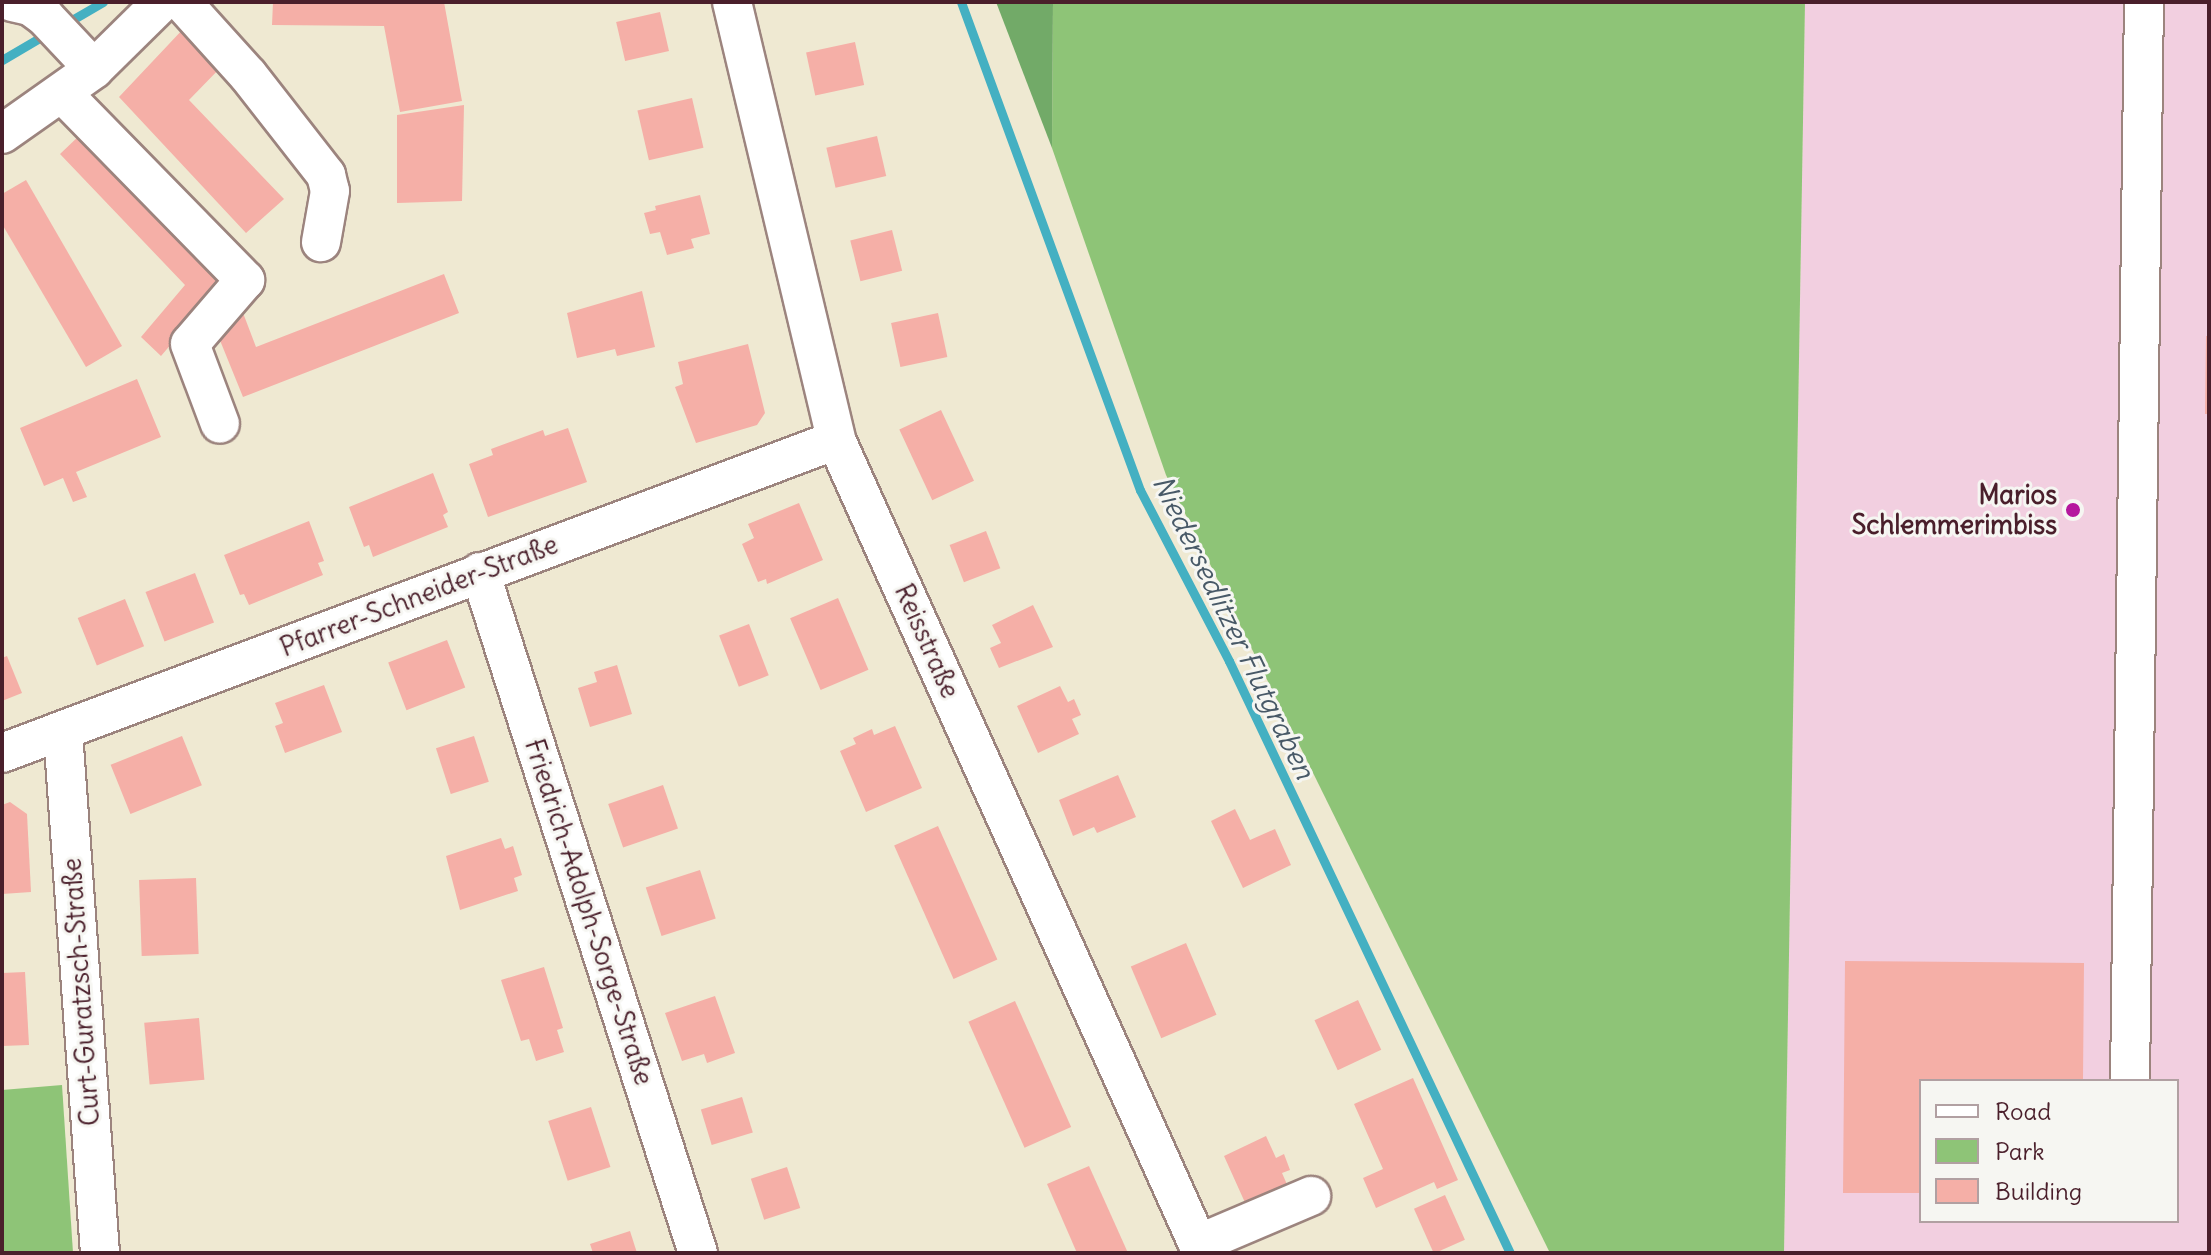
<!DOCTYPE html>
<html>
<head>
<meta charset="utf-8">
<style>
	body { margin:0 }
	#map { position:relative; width:2211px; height:1255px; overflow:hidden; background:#efe9d2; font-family:Delius,sans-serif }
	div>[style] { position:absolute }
	.built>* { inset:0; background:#f2cfe0 }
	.green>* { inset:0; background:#8ec477 }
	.forest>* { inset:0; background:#72aa68 }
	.stream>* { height:9px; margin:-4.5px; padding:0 4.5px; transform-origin:4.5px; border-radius:4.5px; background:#44b0c2 }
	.building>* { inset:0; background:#f5afa7; transform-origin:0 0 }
	.roads { filter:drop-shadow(2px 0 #9c847e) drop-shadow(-2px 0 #9c847e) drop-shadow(0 2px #9c847e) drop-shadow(0 -2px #9c847e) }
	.minor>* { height:38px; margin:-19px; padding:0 19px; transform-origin:19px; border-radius:19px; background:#fff }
	.dots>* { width:22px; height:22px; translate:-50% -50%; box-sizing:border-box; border:4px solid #f6f6f2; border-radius:50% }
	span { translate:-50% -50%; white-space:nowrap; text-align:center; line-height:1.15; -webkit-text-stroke:6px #f6f6f2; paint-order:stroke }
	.poi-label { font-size:26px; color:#4a1f2b; font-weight:700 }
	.right { translate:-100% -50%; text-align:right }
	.street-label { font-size:26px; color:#4a1f2b }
	.water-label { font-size:28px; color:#485967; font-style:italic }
	.frame { position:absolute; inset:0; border:4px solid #4a1f2b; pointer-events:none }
	.legend { position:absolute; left:1919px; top:1079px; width:260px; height:144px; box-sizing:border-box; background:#f6f6f2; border:2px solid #b1a0a2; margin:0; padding:10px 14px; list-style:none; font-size:24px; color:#4a1f2b }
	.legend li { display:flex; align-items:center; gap:16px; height:40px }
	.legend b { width:40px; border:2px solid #b1a0a2 }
</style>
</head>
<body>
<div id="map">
	<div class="built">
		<i style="clip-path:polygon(evenodd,1805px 2px,2209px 2px,2209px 1253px,1784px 1253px,1805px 2px,1921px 1081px,2177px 1081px,2177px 1221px,1921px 1221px,1921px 1081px)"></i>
	</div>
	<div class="green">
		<i style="clip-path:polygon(1053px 2px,1805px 2px,1784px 1253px,1549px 1251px,1166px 475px,1052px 148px)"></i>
		<i style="clip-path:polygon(62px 1085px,73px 1253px,2px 1253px,2px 1090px)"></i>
	</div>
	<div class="forest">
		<i style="clip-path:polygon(996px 2px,1053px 2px,1052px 148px)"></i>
	</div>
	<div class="stream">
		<i style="left:961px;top:2px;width:520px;rotate:69.86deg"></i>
		<i style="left:1140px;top:490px;width:193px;rotate:62.5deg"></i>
		<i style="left:1229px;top:661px;width:655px;rotate:64.61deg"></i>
		<i style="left:65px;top:24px;width:44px;rotate:-30.1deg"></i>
		<i style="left:2px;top:60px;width:53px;rotate:-30.4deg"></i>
	</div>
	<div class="building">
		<i style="clip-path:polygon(273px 2px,444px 2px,462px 101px,400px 112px,384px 26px,272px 25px)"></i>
		<i style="left:660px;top:12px;width:40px;height:45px;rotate:77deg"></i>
		<i style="clip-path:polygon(185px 27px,224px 64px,189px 100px,284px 199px,246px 233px,119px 97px)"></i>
		<i style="left:855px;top:42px;width:44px;height:50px;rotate:78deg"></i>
		<i style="left:692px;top:98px;width:51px;height:56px;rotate:77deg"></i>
		<i style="clip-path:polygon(464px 105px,462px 201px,397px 203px,397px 115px)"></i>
		<i style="clip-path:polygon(81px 134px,225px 281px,161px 356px,141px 337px,185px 285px,60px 154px)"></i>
		<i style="left:877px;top:136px;width:41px;height:52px;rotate:77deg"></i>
		<i style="clip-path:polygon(26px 180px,122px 346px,86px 367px,2px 224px,2px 194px)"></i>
		<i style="clip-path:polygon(700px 195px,710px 234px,691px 239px,694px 248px,667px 255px,660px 232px,650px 234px,644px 213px,656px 210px,655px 206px)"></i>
		<i style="left:892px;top:230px;width:42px;height:43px;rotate:76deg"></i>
		<i style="clip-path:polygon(444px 274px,459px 313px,243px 397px,217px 333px,240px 305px,256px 347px)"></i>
		<i style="clip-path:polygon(642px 291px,655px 347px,617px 356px,615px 349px,577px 358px,567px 313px)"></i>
		<i style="left:938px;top:313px;width:45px;height:48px;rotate:78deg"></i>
		<i style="clip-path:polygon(2206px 336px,2209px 336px,2209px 414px,2205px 414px)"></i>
		<i style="clip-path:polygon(748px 344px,765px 413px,757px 425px,696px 443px,675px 387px,683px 384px,678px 362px)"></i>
		<i style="clip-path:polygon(137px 379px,161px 437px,76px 472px,87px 497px,73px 502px,63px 478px,44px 486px,20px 428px)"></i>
		<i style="left:941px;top:410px;width:78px;height:46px;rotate:65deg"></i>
		<i style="clip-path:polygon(568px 428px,587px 482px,488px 517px,469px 464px,493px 455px,491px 449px,543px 430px,545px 436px)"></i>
		<i style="clip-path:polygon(433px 473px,448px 512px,443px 515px,448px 527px,373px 557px,369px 545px,364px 547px,349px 507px)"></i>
		<i style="clip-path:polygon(799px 503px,823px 560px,767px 584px,766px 579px,758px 582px,742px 544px,754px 538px,748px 524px)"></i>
		<i style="clip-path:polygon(309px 521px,324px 561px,318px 563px,323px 575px,249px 605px,244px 594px,240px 595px,224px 555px)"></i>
		<i style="left:986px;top:531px;width:40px;height:39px;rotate:69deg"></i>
		<i style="left:195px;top:573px;width:53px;height:53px;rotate:69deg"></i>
		<i style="left:838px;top:598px;width:78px;height:52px;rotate:67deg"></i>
		<i style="left:125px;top:599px;width:51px;height:51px;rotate:68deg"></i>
		<i style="clip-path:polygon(1033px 605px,1053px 647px,999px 668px,990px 648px,1001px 643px,992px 625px)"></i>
		<i style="left:749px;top:624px;width:55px;height:32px;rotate:69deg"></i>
		<i style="left:447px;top:640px;width:51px;height:63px;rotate:69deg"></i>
		<i style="clip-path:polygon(7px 656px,22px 693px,2px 701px,2px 658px)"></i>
		<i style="clip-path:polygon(617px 665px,632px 714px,590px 727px,578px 688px,597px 682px,594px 672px)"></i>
		<i style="clip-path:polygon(324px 685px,342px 732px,285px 753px,275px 726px,283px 723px,275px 703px)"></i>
		<i style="clip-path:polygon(1060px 686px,1068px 702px,1074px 699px,1081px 715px,1072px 719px,1079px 734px,1038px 753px,1017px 706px)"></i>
		<i style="clip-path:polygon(895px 726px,922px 788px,866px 812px,840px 751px,856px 744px,853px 738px,872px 729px,874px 735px)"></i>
		<i style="left:182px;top:736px;width:53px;height:77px;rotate:68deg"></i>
		<i style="left:474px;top:736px;width:48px;height:40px;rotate:72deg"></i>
		<i style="clip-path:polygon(1118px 775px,1136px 817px,1097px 833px,1094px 827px,1073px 836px,1059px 800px)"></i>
		<i style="left:663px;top:785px;width:46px;height:58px;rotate:71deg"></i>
		<i style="clip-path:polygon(10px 802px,27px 814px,31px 892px,2px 894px,2px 805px)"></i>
		<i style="clip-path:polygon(1235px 809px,1250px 840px,1275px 829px,1291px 865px,1243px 888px,1211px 821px)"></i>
		<i style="left:938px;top:826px;width:146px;height:48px;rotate:66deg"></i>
		<i style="clip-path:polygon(501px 838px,505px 849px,513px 846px,522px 875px,514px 878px,518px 891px,460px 910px,446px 856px)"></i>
		<i style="left:700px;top:870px;width:51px;height:57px;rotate:72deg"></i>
		<i style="left:196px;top:878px;width:76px;height:57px;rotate:88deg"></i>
		<i style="left:1186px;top:943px;width:78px;height:60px;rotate:67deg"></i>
		<i style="clip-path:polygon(1845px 961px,2084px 963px,2083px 1081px,1921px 1081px,1921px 1193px,1843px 1193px)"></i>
		<i style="clip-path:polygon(544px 967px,563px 1028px,557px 1030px,564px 1052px,536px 1061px,529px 1039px,521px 1041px,501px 980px)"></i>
		<i style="clip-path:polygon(25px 972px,29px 1045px,2px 1046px,2px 973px)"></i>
		<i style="clip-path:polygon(715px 996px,735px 1053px,707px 1063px,704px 1054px,682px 1061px,665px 1013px)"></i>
		<i style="left:1358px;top:1000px;width:55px;height:48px;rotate:65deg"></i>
		<i style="left:1015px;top:1001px;width:138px;height:51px;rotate:66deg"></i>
		<i style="left:199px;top:1018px;width:62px;height:55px;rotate:85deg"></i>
		<i style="clip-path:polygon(1413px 1078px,1458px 1180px,1437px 1189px,1434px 1182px,1376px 1208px,1363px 1178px,1383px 1169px,1354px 1104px)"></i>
		<i style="left:742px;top:1097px;width:37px;height:43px;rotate:73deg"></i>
		<i style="left:591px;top:1107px;width:63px;height:45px;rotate:72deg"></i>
		<i style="clip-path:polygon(1266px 1136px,1276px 1158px,1284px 1154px,1290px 1170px,1282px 1173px,1289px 1189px,1247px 1207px,1224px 1156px)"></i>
		<i style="clip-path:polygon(1089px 1166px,1128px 1253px,1077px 1253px,1047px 1184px)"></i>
		<i style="left:787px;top:1167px;width:43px;height:38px;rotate:72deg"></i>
		<i style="left:1445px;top:1195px;width:49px;height:34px;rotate:66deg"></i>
		<i style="clip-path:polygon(630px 1231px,637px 1253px,593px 1253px,590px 1244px)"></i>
	</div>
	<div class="roads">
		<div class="minor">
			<i style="left:12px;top:2px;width:18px;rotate:13deg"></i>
			<i style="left:30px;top:6px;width:19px;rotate:36deg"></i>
			<i style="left:45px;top:17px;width:71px;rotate:46.7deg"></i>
			<i style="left:182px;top:2px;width:98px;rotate:47.9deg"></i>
			<i style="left:248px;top:75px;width:127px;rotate:52deg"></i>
			<i style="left:326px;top:175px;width:16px;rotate:76deg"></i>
			<i style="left:330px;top:191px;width:52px;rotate:100deg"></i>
			<i style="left:732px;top:2px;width:450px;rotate:76.6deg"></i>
			<i style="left:836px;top:440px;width:892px;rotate:65.76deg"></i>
			<i style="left:62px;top:93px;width:262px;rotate:45.6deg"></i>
			<i style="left:245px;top:280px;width:84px;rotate:130.7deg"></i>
			<i style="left:190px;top:344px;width:85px;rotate:69.4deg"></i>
			<i style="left:2px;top:134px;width:113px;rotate:-35.2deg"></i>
			<i style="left:94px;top:69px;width:95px;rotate:-44.6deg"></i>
			<i style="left:480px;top:572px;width:715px;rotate:72.25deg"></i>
			<i style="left:63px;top:732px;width:522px;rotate:85.94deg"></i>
			<i style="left:2px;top:753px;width:891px;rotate:-20.57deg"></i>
			<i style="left:2130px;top:1081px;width:1079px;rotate:-89.26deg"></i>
			<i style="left:1198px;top:1244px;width:123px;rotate:-23deg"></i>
		</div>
	</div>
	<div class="dots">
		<i style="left:2073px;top:510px;background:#b5179e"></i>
	</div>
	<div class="poi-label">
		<span class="right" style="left:2057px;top:510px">Marios<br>Schlemmerimbiss</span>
	</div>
	<div class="street-label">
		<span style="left:419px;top:596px;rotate:-21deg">Pfarrer-Schneider-Straße</span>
		<span style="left:927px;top:641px;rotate:66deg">Reisstraße</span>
		<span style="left:589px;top:912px;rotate:72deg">Friedrich-Adolph-Sorge-Straße</span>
		<span style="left:81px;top:992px;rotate:-94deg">Curt-Guratzsch-Straße</span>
	</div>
	<div class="water-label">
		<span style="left:1234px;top:627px;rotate:64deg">Niedersedlitzer Flutgraben</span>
	</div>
	<div class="frame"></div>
	<ul class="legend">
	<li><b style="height:10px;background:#fff"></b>Road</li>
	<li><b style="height:22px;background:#8ec477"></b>Park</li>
	<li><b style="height:22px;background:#f5afa7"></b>Building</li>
	</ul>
</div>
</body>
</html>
